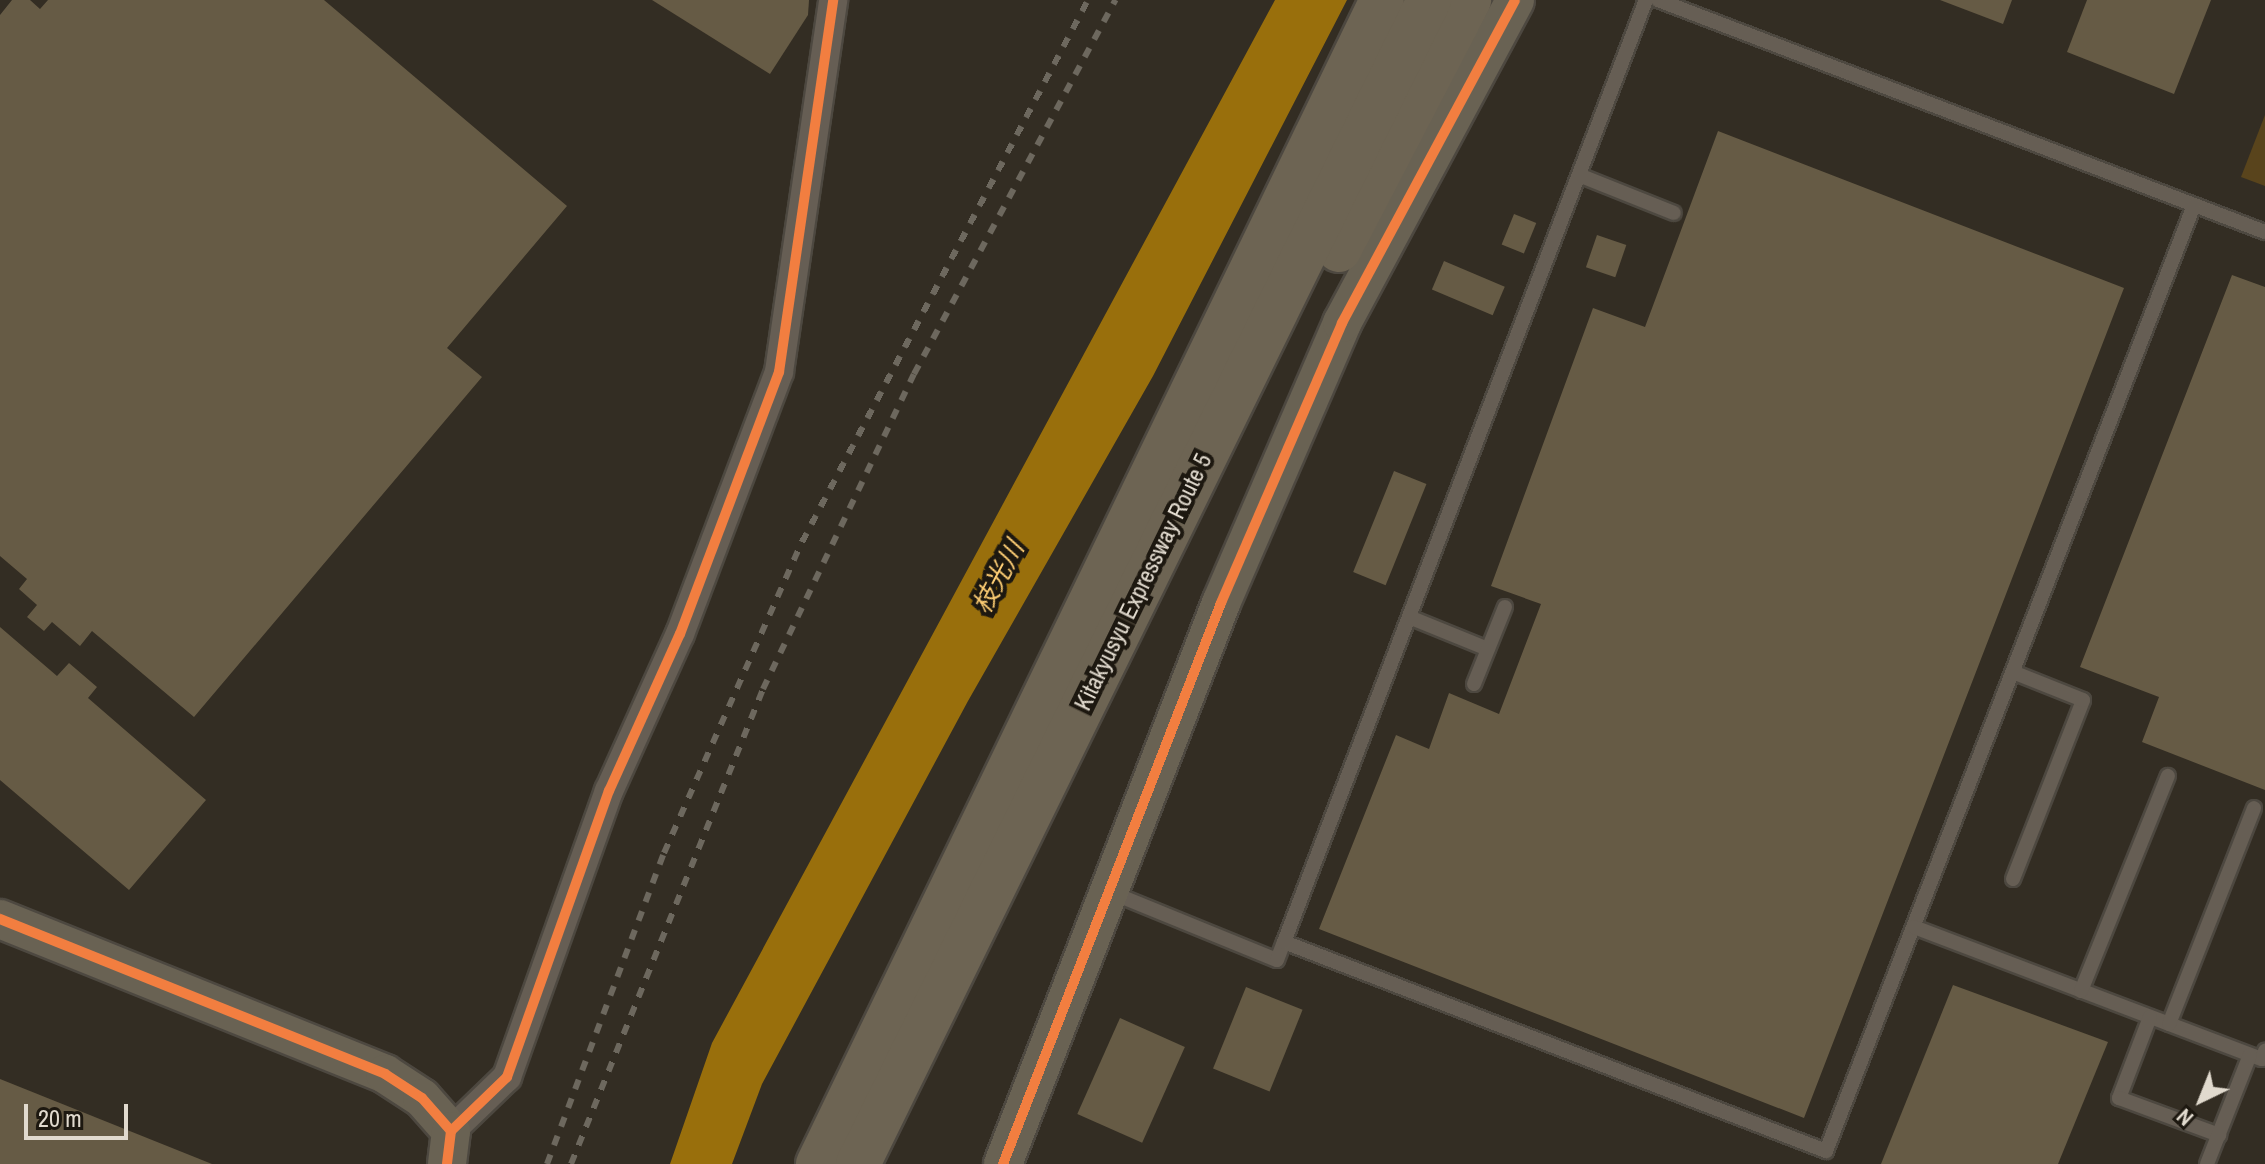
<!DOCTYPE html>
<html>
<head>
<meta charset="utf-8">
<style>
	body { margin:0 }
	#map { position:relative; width:2265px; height:1164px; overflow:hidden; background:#332d23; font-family:"Archivo Narrow","Noto Sans JP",sans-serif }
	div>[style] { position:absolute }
	.green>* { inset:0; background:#59441c }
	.water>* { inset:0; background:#996f0c }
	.building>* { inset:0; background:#665b45; transform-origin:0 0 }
	.roads { filter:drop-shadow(2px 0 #4d4840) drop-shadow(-2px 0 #4d4840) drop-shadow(0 2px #4d4840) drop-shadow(0 -2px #4d4840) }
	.lane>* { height:14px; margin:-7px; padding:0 7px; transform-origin:7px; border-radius:7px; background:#665e54 }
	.street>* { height:28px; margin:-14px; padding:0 14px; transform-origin:14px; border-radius:14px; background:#665e54 }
	.secondary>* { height:38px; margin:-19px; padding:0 19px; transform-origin:19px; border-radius:19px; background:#696253 }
	.highway>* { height:44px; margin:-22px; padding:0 22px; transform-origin:22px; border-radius:22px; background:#6d6453 }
	.rail>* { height:6px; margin-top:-3px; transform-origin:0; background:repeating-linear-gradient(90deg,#6d685e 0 10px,transparent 0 20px) }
	.cycleway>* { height:10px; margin:-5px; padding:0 5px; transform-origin:5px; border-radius:5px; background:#f27e40 }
	span { translate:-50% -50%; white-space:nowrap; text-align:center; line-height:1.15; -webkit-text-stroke:8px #1d1810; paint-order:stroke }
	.street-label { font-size:24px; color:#e1dace }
	.water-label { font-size:26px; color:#fccc73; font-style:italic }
	.north { position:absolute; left:2161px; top:1060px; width:80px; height:80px; -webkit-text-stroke:6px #1d1810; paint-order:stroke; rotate:223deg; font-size:22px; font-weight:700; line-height:32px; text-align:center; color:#e1dace }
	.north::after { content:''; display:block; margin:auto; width:28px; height:36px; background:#e1dace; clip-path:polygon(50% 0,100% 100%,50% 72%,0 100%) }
	.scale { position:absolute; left:24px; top:1104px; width:104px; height:36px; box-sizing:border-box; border:4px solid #e1dace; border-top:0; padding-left:10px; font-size:24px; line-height:28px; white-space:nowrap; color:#e1dace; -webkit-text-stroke:6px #1d1810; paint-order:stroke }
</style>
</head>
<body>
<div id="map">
	<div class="green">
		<i style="clip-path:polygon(2265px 115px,2265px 186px,2241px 177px)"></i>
	</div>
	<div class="water">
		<i style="clip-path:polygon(1275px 0,1347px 0,1153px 376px,968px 701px,762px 1084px,732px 1164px,670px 1164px,712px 1043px)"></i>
	</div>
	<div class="building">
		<i style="clip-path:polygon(12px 0,30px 0,40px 9px,48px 0,324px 0,567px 206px,447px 348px,482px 377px,194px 717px,92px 631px,80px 646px,52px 622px,44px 631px,27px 617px,37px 605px,19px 589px,27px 579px,0 556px,0 15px)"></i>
		<i style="clip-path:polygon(652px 0,809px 0,808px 15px,770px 74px)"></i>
		<i style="clip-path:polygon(1940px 0,2012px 0,2003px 24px)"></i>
		<i style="clip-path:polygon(2087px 0,2211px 0,2174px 94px,2067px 52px)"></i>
		<i style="clip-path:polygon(1718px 131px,2124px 288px,1804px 1118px,1319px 929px,1396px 735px,1429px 749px,1449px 693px,1499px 714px,1541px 604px,1491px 586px,1593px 308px,1645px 327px)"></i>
		<i style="left:1514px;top:214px;width:24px;height:33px;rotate:22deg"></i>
		<i style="left:1597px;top:235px;width:31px;height:34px;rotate:19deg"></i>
		<i style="left:1444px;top:261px;width:66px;height:31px;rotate:23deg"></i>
		<i style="clip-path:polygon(2232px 275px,2265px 287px,2265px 790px,2142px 742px,2159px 697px,2080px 667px)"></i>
		<i style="left:1394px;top:471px;width:35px;height:109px;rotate:22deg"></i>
		<i style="clip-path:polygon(0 627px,57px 676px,69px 663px,97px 687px,88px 698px,206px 800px,129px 890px,0 780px)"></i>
		<i style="clip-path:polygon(1953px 985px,2108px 1042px,2058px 1164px,1881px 1164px)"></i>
		<i style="left:1246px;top:987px;width:61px;height:88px;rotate:22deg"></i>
		<i style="left:1120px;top:1018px;width:71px;height:105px;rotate:24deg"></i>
		<i style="clip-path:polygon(0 1079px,212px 1164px,0 1164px)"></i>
	</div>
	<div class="roads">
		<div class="lane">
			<i style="left:1658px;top:0;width:650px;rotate:20.92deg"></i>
			<i style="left:1579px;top:175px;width:102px;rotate:21.8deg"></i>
			<i style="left:1409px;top:617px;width:85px;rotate:22.1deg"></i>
			<i style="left:1474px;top:684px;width:83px;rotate:-68.1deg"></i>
			<i style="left:2013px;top:879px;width:192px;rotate:-68.6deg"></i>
			<i style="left:2083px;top:700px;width:75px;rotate:-158.2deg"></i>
			<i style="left:1110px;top:892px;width:180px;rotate:22.2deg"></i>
			<i style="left:1277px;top:960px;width:19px;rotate:-69deg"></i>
			<i style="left:1284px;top:942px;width:581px;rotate:21.09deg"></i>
			<i style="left:1826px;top:1151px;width:1015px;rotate:-68.74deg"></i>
			<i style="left:1914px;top:927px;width:372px;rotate:20.8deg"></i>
			<i style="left:2262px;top:1059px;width:9px;rotate:-69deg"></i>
			<i style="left:1284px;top:942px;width:1009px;rotate:-68.98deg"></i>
			<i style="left:2081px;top:991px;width:232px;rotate:-68deg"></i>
			<i style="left:2150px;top:1017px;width:87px;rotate:110.9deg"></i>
			<i style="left:2119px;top:1098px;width:107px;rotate:20.3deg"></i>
			<i style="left:2169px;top:1024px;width:232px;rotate:-68.5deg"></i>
			<i style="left:2207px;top:1164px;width:117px;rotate:-68.5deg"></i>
		</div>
		<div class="street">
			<i style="left:451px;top:1131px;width:78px;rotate:-44deg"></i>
			<i style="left:507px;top:1077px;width:304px;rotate:-70.4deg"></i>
			<i style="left:609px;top:791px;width:172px;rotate:-65.7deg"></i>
			<i style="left:680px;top:634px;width:280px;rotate:-69.3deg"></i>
			<i style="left:779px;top:372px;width:376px;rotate:-81.7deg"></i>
		</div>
		<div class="secondary">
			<i style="left:0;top:919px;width:415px;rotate:21.9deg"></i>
			<i style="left:385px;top:1074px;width:44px;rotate:33deg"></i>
			<i style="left:422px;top:1098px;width:44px;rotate:48.7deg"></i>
			<i style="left:451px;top:1131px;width:33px;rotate:97deg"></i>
			<i style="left:1003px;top:1164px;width:602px;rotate:-68.76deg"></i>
			<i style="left:1221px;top:603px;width:305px;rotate:-66.6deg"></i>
			<i style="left:1342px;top:323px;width:366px;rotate:-61.8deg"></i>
		</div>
		<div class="highway">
			<i style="left:1339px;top:250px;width:282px;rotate:-62.5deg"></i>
			<i style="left:818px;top:1164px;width:1293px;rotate:-64.15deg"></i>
			<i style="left:858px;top:1164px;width:1297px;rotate:-63.87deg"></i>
		</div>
	</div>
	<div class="rail">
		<i style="left:547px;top:1164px;width:332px;rotate:-69.4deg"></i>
		<i style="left:664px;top:853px;width:340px;rotate:-66.1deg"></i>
		<i style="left:802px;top:542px;width:613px;rotate:-62.18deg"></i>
		<i style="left:571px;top:1164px;width:512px;rotate:-67.99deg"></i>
		<i style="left:763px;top:689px;width:349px;rotate:-64.4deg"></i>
		<i style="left:914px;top:374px;width:425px;rotate:-61.7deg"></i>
	</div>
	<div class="cycleway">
		<i style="left:0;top:919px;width:415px;rotate:21.9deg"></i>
		<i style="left:385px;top:1074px;width:44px;rotate:33deg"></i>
		<i style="left:422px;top:1098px;width:44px;rotate:48.7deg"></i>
		<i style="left:451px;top:1131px;width:33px;rotate:97deg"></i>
		<i style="left:451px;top:1131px;width:78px;rotate:-44deg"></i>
		<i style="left:507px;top:1077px;width:304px;rotate:-70.4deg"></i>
		<i style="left:609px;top:791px;width:172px;rotate:-65.7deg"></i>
		<i style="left:680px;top:634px;width:280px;rotate:-69.3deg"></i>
		<i style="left:779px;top:372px;width:376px;rotate:-81.7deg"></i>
		<i style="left:1003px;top:1164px;width:602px;rotate:-68.76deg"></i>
		<i style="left:1221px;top:603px;width:305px;rotate:-66.6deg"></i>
		<i style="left:1342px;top:323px;width:366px;rotate:-61.8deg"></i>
	</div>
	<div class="street-label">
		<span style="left:1143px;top:582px;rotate:-64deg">Kitakyusyu Expressway Route 5</span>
	</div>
	<div class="water-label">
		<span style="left:998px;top:577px;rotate:-62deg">枝光川</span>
	</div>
	<div class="north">N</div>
	<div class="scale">20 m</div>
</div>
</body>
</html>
